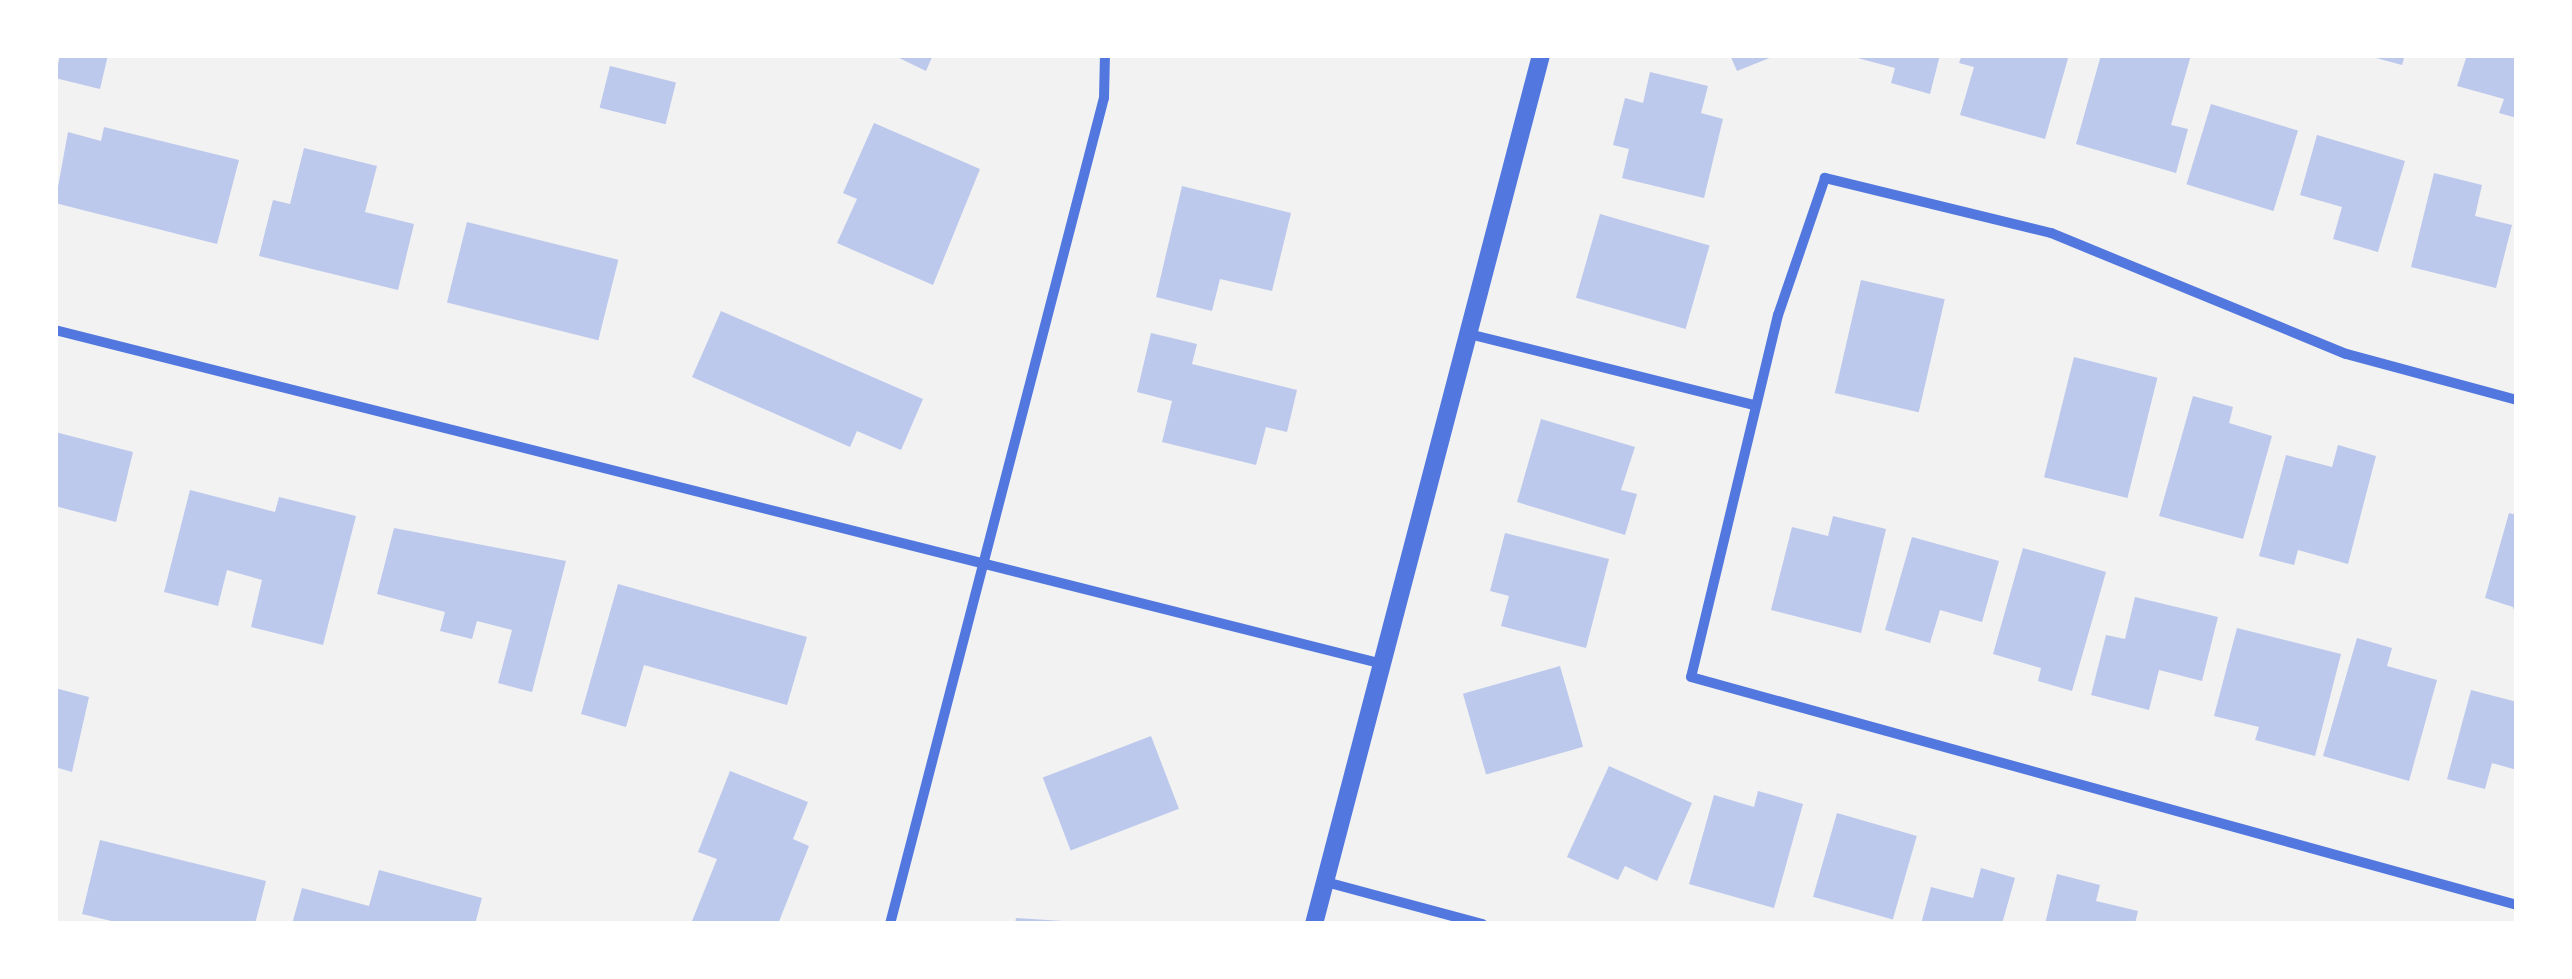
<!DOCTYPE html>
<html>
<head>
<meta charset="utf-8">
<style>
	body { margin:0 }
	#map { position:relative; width:2572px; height:979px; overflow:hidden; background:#f2f2f2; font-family:"Source Sans 3",sans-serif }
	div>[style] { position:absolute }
	.building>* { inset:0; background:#bdc9ec; transform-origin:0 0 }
	.minor>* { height:10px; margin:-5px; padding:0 5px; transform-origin:5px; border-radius:5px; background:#5277de }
	.tertiary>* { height:18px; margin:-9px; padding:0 9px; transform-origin:9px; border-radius:9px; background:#5277de }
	span { translate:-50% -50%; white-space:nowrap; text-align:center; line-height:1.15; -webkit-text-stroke:8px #fff; paint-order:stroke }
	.frame { position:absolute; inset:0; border:58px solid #fff; pointer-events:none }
</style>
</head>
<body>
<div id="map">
	<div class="building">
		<i style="clip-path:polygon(60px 55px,108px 55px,100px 89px,55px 78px)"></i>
		<i style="clip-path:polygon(893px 55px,933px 55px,926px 71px)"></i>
		<i style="clip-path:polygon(1730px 55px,1777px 55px,1737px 71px)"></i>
		<i style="clip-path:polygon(1940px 55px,1930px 94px,1891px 83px,1895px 68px,1850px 56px)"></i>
		<i style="clip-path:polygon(1962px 55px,2069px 55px,2045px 139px,1960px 115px,1974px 67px,1959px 63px)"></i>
		<i style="clip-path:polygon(2101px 55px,2191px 55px,2171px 125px,2188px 129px,2176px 173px,2076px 144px)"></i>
		<i style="clip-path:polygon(2365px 55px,2405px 55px,2402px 65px)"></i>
		<i style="clip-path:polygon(2467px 55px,2517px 55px,2517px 118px,2499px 113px,2504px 99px,2457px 86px)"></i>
		<i style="left:610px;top:66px;width:68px;height:43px;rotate:14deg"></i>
		<i style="clip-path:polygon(1650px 72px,1708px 86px,1701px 113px,1723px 119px,1704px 198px,1622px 178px,1629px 149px,1613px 145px,1625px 98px,1643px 103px)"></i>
		<i style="left:2211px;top:104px;width:91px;height:84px;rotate:17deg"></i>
		<i style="clip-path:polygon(874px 123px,980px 169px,933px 285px,837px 243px,857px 199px,843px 193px)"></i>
		<i style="clip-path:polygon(104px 127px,239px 160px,217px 244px,55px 203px,68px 132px,101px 141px)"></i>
		<i style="clip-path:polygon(2317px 135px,2405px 161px,2378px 252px,2333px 239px,2342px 207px,2300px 195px)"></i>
		<i style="clip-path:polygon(304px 148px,377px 166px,365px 212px,414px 224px,398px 290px,259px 256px,273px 200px,290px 204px)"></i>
		<i style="clip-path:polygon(2434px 173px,2482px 185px,2475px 216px,2512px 225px,2496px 288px,2411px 267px)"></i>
		<i style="clip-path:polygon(1182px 186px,1291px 213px,1272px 291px,1220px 279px,1212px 311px,1156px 297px)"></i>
		<i style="left:1600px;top:214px;width:114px;height:87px;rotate:16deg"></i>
		<i style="left:467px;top:222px;width:156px;height:83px;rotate:14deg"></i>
		<i style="left:1861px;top:280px;width:86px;height:116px;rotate:13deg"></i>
		<i style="clip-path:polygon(721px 311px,923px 399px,901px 450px,857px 431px,850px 447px,692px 377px)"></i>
		<i style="clip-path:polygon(1151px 333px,1197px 344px,1192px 364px,1297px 390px,1287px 432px,1266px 427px,1256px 465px,1162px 442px,1172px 401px,1137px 392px)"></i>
		<i style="left:2074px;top:357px;width:86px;height:124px;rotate:14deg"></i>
		<i style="clip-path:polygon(2193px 396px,2233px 407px,2229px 423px,2272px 436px,2243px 539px,2159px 516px)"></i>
		<i style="clip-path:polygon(1541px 419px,1635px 447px,1621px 490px,1637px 494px,1625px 535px,1517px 502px)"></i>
		<i style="clip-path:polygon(55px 432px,133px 452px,116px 522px,55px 506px)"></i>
		<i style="clip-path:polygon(2338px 445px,2376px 456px,2348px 564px,2298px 550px,2294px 565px,2259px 556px,2286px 455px,2332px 467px)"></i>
		<i style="clip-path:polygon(190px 490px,275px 512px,279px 497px,356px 516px,323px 645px,251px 627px,262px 580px,227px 570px,218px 606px,164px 592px)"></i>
		<i style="clip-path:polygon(2509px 513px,2517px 515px,2517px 621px,2513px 607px,2485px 598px)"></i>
		<i style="clip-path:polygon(1833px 516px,1886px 529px,1861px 633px,1771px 610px,1792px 527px,1828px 536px)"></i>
		<i style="clip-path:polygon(394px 528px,566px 561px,532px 692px,498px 683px,512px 630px,477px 621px,472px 639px,440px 631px,445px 612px,377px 594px)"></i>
		<i style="clip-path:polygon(1505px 533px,1609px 559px,1586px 648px,1501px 626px,1509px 596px,1490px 591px)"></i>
		<i style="clip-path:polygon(1912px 537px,1999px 561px,1982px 622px,1940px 610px,1930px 643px,1885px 630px)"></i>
		<i style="clip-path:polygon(2023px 548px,2106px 572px,2072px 691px,2038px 681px,2041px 668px,1993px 654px)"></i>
		<i style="clip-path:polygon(618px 584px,807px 637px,787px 705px,644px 665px,626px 727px,581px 714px)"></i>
		<i style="clip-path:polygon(2135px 597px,2218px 617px,2202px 681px,2159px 670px,2149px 710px,2091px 695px,2106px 635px,2125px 639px)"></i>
		<i style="clip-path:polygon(2237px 628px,2341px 654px,2315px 756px,2255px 740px,2259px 727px,2214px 716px)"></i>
		<i style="clip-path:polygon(2357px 638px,2392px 648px,2387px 666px,2437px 680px,2409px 781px,2323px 756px)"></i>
		<i style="left:1560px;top:666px;width:84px;height:101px;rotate:74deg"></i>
		<i style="clip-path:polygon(55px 688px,89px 697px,72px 772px,55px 767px)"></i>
		<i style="clip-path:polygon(2471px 690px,2517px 702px,2517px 770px,2492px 763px,2485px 789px,2447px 779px)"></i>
		<i style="left:1151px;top:736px;width:78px;height:116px;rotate:69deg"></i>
		<i style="clip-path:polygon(1609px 766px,1692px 803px,1657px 881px,1625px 866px,1618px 880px,1567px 857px)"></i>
		<i style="clip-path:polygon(730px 771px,808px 802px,793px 839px,809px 846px,778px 924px,692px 921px,717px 859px,698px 852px)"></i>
		<i style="clip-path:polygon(1758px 791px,1803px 804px,1774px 908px,1689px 884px,1714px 795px,1754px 807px)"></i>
		<i style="left:1837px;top:813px;width:83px;height:87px;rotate:16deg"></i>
		<i style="clip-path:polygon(100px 840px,266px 881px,255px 924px,124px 924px,82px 914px)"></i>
		<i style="clip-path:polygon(1981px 868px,2015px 878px,2002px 924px,1921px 924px,1931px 887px,1973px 898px)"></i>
		<i style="clip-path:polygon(379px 870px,482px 898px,475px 924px,292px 924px,302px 888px,369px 906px)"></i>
		<i style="clip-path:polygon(2057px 874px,2100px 885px,2096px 901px,2138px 911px,2135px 924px,2045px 924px)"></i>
		<i style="clip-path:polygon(1016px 918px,1064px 921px,1064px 924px,1015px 924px)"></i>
	</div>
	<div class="minor">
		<i style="left:55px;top:330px;width:1365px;rotate:14.12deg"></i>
		<i style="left:1469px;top:334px;width:294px;rotate:14deg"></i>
		<i style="left:2517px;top:400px;width:177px;rotate:-164.9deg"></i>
		<i style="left:2346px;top:354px;width:319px;rotate:-157.7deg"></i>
		<i style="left:2051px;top:233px;width:233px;rotate:-166.3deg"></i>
		<i style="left:1825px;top:178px;width:145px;rotate:108.9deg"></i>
		<i style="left:1778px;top:315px;width:372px;rotate:103.5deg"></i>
		<i style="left:1691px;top:677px;width:857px;rotate:15.43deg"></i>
		<i style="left:1326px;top:882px;width:162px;rotate:15.1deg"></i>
		<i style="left:890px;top:924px;width:853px;rotate:-75.48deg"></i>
		<i style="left:1104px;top:98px;width:43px;rotate:-88.7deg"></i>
	</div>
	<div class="tertiary">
		<i style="left:1314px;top:924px;width:898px;rotate:-75.36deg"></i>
	</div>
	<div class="frame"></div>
</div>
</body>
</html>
